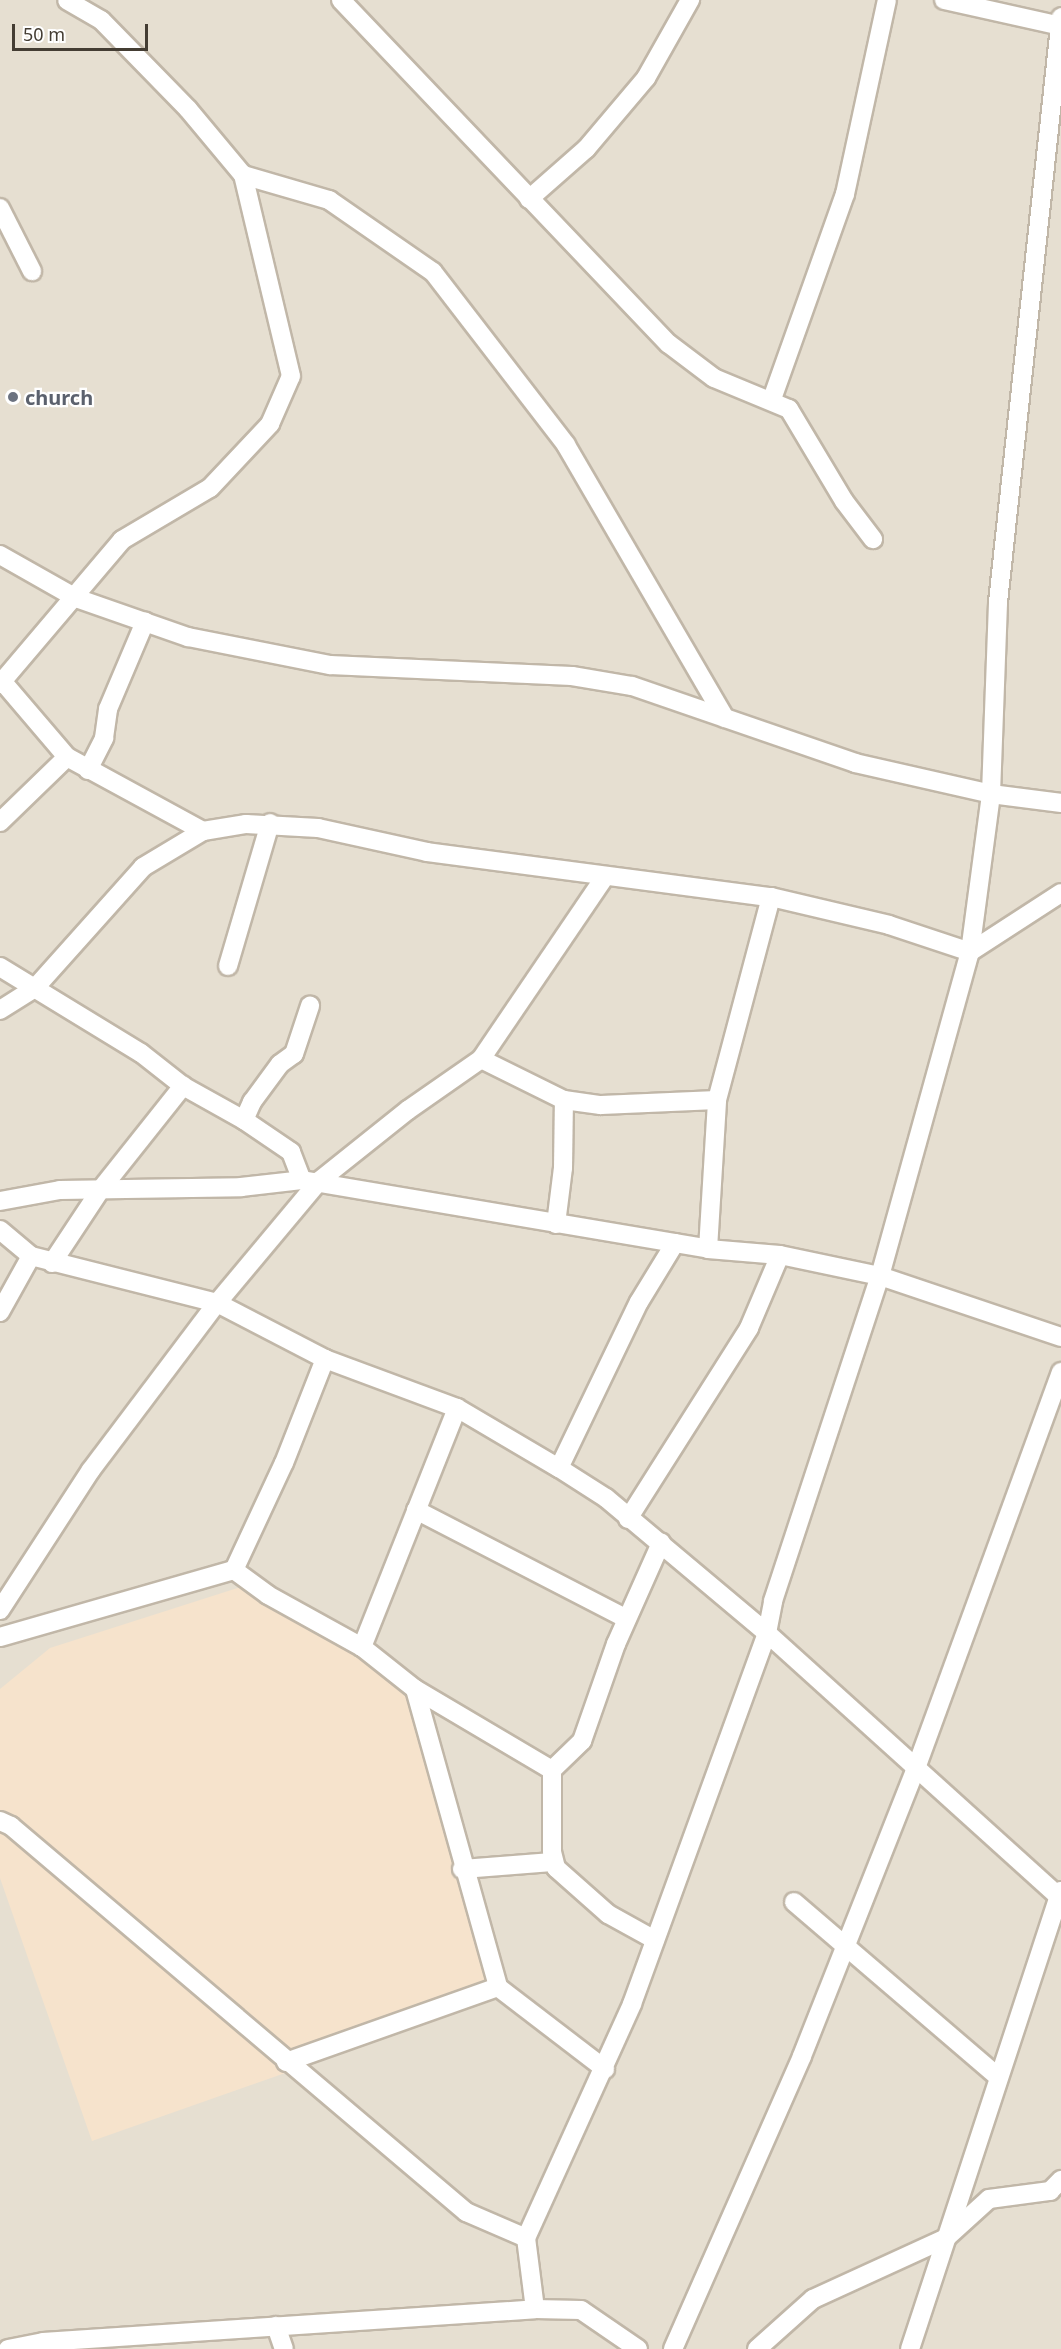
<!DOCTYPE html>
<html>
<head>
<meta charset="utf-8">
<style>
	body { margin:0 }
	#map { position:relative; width:1061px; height:2349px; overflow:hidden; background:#f2ede3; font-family:"Noto Sans",sans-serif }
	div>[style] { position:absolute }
	.residential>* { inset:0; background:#e6dfd1; transform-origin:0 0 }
	.commercial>* { inset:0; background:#f6e3cc }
	.roads { filter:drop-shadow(2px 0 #c1b7a8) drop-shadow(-2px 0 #c1b7a8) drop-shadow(0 2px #c1b7a8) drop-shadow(0 -2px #c1b7a8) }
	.minor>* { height:18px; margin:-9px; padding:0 9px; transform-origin:9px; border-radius:9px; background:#fff }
	.dots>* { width:16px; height:16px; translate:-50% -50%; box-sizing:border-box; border:3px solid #fff; border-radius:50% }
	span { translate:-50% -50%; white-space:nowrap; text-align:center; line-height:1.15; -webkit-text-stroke:4.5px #fff; paint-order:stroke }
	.worship-label { font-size:20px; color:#5b616d; font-weight:700 }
	.left { translate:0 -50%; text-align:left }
	.scale { position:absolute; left:12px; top:24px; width:136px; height:27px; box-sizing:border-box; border:3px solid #443d33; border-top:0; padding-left:8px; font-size:18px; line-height:21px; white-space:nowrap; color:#443d33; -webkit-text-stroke:4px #fff; paint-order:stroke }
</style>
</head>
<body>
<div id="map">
	<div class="residential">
		<i style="left:0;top:0;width:1061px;height:2349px"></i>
	</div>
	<div class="commercial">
		<i style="clip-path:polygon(250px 1584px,413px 1684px,503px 1971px,481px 2004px,92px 2141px,0 1878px,0 1689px,50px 1648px)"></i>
	</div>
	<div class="roads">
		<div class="minor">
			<i style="left:341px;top:0;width:475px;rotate:46.4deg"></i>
			<i style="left:669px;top:344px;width:56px;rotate:37.1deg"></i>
			<i style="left:714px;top:378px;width:81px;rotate:22.5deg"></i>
			<i style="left:789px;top:409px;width:107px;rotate:59.1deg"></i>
			<i style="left:844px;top:501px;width:48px;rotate:52.7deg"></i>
			<i style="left:944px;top:0;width:120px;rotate:12.5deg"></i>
			<i style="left:243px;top:175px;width:90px;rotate:16.2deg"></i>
			<i style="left:329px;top:200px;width:126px;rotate:34.7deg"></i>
			<i style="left:433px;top:272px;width:218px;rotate:52.4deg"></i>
			<i style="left:566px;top:445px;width:316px;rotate:59.8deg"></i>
			<i style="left:529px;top:199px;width:76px;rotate:-41.3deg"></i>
			<i style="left:586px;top:149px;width:93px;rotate:-49.8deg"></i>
			<i style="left:646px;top:78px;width:90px;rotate:-60.6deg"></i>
			<i style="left:0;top:208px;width:71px;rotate:63.1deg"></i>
			<i style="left:772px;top:399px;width:218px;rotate:-70.4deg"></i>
			<i style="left:845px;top:194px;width:198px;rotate:-77.8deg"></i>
			<i style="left:0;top:555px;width:87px;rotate:29.5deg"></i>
			<i style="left:76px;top:598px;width:119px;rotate:19.2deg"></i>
			<i style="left:188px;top:637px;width:145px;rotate:11.2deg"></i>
			<i style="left:330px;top:665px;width:242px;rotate:2.6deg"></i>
			<i style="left:572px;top:676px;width:61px;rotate:9.5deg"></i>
			<i style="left:632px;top:686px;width:236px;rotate:19deg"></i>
			<i style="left:855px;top:763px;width:139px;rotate:12.8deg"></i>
			<i style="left:991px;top:794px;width:71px;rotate:7.3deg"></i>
			<i style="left:3px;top:682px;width:99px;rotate:49.5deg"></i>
			<i style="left:67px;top:757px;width:155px;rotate:28.6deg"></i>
			<i style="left:0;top:684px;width:189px;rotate:-49.7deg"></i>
			<i style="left:122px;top:540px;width:102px;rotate:-30.6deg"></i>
			<i style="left:210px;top:488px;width:88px;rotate:-46.8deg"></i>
			<i style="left:270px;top:424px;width:52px;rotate:-66.4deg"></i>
			<i style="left:291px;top:376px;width:207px;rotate:-103.4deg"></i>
			<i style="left:243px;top:175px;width:86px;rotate:-129.8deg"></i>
			<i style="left:188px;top:109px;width:124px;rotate:-134.3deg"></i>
			<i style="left:101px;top:20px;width:39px;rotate:-150deg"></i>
			<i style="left:88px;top:770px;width:36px;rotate:-63deg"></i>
			<i style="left:104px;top:738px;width:29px;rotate:-82deg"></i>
			<i style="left:108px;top:709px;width:95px;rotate:-67deg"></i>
			<i style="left:0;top:822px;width:93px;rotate:-44.1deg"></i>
			<i style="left:228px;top:966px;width:149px;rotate:-73.6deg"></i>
			<i style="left:0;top:967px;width:165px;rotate:31.4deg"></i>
			<i style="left:141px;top:1053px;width:53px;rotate:38.2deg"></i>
			<i style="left:183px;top:1086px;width:70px;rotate:29.1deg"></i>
			<i style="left:244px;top:1120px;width:57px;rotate:34.2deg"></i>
			<i style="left:291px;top:1152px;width:30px;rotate:69deg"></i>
			<i style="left:302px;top:1180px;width:412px;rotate:9.6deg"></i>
			<i style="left:708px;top:1249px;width:72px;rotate:4.8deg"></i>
			<i style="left:780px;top:1255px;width:102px;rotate:11.9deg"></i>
			<i style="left:880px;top:1276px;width:191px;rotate:18.6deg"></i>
			<i style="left:0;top:1010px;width:41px;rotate:-32.2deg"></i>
			<i style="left:35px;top:988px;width:162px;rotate:-48.2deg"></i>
			<i style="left:143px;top:867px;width:70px;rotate:-31deg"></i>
			<i style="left:203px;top:831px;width:44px;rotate:-9.2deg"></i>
			<i style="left:246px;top:824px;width:72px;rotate:3.2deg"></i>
			<i style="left:318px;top:828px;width:112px;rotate:12.4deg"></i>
			<i style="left:427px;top:852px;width:347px;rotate:7.5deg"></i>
			<i style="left:771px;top:897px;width:121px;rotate:13.3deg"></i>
			<i style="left:889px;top:925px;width:85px;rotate:18.4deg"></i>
			<i style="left:970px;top:952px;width:108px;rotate:-33deg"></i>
			<i style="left:481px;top:1059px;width:93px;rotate:26.3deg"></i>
			<i style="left:564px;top:1100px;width:37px;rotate:8deg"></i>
			<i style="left:601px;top:1105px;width:116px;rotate:-2.5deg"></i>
			<i style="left:244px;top:1120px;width:20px;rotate:-66deg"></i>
			<i style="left:252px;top:1102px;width:47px;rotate:-53.6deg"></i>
			<i style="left:280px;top:1064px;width:17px;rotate:-36deg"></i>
			<i style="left:294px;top:1054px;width:51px;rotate:-71.6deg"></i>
			<i style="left:0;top:1201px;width:61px;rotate:-10.4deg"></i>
			<i style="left:60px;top:1190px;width:181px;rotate:-0.9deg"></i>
			<i style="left:241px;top:1187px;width:61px;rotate:-6.5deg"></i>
			<i style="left:556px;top:1224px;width:56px;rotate:-82.9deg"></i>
			<i style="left:563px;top:1168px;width:68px;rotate:-89.2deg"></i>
			<i style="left:0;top:1230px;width:40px;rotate:40deg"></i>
			<i style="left:31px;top:1256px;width:192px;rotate:14.2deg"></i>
			<i style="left:217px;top:1303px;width:122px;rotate:27.4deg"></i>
			<i style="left:325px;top:1359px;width:141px;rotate:20.4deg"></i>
			<i style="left:457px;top:1408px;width:118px;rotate:30.5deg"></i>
			<i style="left:559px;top:1468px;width:56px;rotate:32.6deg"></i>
			<i style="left:606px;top:1498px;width:210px;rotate:40deg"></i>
			<i style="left:767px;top:1633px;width:396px;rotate:42.1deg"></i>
			<i style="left:708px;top:1249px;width:149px;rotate:-86.5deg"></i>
			<i style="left:717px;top:1100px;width:210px;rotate:-75.1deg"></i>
			<i style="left:52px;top:1263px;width:89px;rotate:-56.5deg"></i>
			<i style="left:101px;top:1189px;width:132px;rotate:-51.5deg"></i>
			<i style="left:0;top:1312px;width:64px;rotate:-61deg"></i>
			<i style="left:559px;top:1468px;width:184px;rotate:-64.3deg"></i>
			<i style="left:639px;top:1302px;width:69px;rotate:-58.6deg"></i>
			<i style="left:416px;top:1510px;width:237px;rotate:27.3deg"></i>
			<i style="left:628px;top:1519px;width:226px;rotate:-57.6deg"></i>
			<i style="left:749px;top:1328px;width:79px;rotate:-67deg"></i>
			<i style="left:234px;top:1570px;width:118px;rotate:-65deg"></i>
			<i style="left:284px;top:1463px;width:112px;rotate:-68.5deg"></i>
			<i style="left:0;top:1610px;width:167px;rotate:-57deg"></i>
			<i style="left:91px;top:1470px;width:209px;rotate:-53deg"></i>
			<i style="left:217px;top:1303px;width:159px;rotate:-50.1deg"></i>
			<i style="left:319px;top:1181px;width:114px;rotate:-38.6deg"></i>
			<i style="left:408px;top:1110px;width:89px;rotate:-34.9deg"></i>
			<i style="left:481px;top:1059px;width:219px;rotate:-55.8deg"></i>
			<i style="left:0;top:1637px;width:243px;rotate:-16deg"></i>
			<i style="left:234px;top:1570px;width:42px;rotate:36.3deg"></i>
			<i style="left:268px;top:1595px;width:107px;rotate:29deg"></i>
			<i style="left:362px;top:1647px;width:68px;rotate:38.4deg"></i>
			<i style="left:415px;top:1689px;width:159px;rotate:30.6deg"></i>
			<i style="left:362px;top:1647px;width:257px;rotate:-68.3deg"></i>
			<i style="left:415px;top:1689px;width:309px;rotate:74.4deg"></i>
			<i style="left:498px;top:1987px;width:135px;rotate:37.5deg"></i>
			<i style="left:0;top:1821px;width:12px;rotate:24deg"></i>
			<i style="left:11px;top:1826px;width:597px;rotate:40.31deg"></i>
			<i style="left:466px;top:2212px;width:65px;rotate:23.4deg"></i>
			<i style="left:462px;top:1869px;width:91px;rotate:-4.4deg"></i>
			<i style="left:794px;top:1902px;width:269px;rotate:40.6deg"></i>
			<i style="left:655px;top:1940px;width:54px;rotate:-151deg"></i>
			<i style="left:608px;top:1914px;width:69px;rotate:-138.5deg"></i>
			<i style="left:556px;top:1868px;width:16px;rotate:-104deg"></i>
			<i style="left:552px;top:1852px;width:82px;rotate:-90deg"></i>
			<i style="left:552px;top:1770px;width:42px;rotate:-44deg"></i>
			<i style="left:582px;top:1741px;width:103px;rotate:-70.7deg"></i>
			<i style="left:616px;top:1644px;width:111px;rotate:-66deg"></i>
			<i style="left:286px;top:2062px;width:225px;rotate:-19.5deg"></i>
			<i style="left:535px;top:2309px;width:72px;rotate:-97.2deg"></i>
			<i style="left:526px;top:2238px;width:257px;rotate:-65.6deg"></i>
			<i style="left:632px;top:2004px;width:395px;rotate:-70deg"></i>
			<i style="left:767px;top:1633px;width:33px;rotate:-79deg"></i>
			<i style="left:773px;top:1601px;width:342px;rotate:-71.8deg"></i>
			<i style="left:880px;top:1276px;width:336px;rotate:-74.5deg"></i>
			<i style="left:970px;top:952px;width:159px;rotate:-82.4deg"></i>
			<i style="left:991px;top:794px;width:192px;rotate:-87.9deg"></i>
			<i style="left:998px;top:602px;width:588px;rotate:-83.85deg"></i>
			<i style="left:276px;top:2326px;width:24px;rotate:71deg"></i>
			<i style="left:8px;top:2349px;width:36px;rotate:-11deg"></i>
			<i style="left:43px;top:2342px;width:493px;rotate:-3.8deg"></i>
			<i style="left:535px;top:2309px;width:46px;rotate:1.2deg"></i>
			<i style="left:581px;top:2310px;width:69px;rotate:34.4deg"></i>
			<i style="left:673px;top:2349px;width:320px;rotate:-66.2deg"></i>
			<i style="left:802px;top:2056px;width:307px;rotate:-68.4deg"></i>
			<i style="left:915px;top:1771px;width:425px;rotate:-69.9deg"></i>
			<i style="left:757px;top:2349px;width:75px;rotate:-41.8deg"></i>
			<i style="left:813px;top:2299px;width:146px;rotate:-24.6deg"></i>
			<i style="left:946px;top:2238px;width:58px;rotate:-42.2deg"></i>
			<i style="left:989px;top:2199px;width:62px;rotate:-7.5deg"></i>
			<i style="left:1050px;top:2191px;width:16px;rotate:-45deg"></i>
			<i style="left:910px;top:2349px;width:482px;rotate:-71.8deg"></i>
		</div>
	</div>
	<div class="dots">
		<i style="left:13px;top:397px;background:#6b7280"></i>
	</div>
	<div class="worship-label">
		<span class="left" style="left:25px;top:397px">church</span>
	</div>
	<div class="scale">50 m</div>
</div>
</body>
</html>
